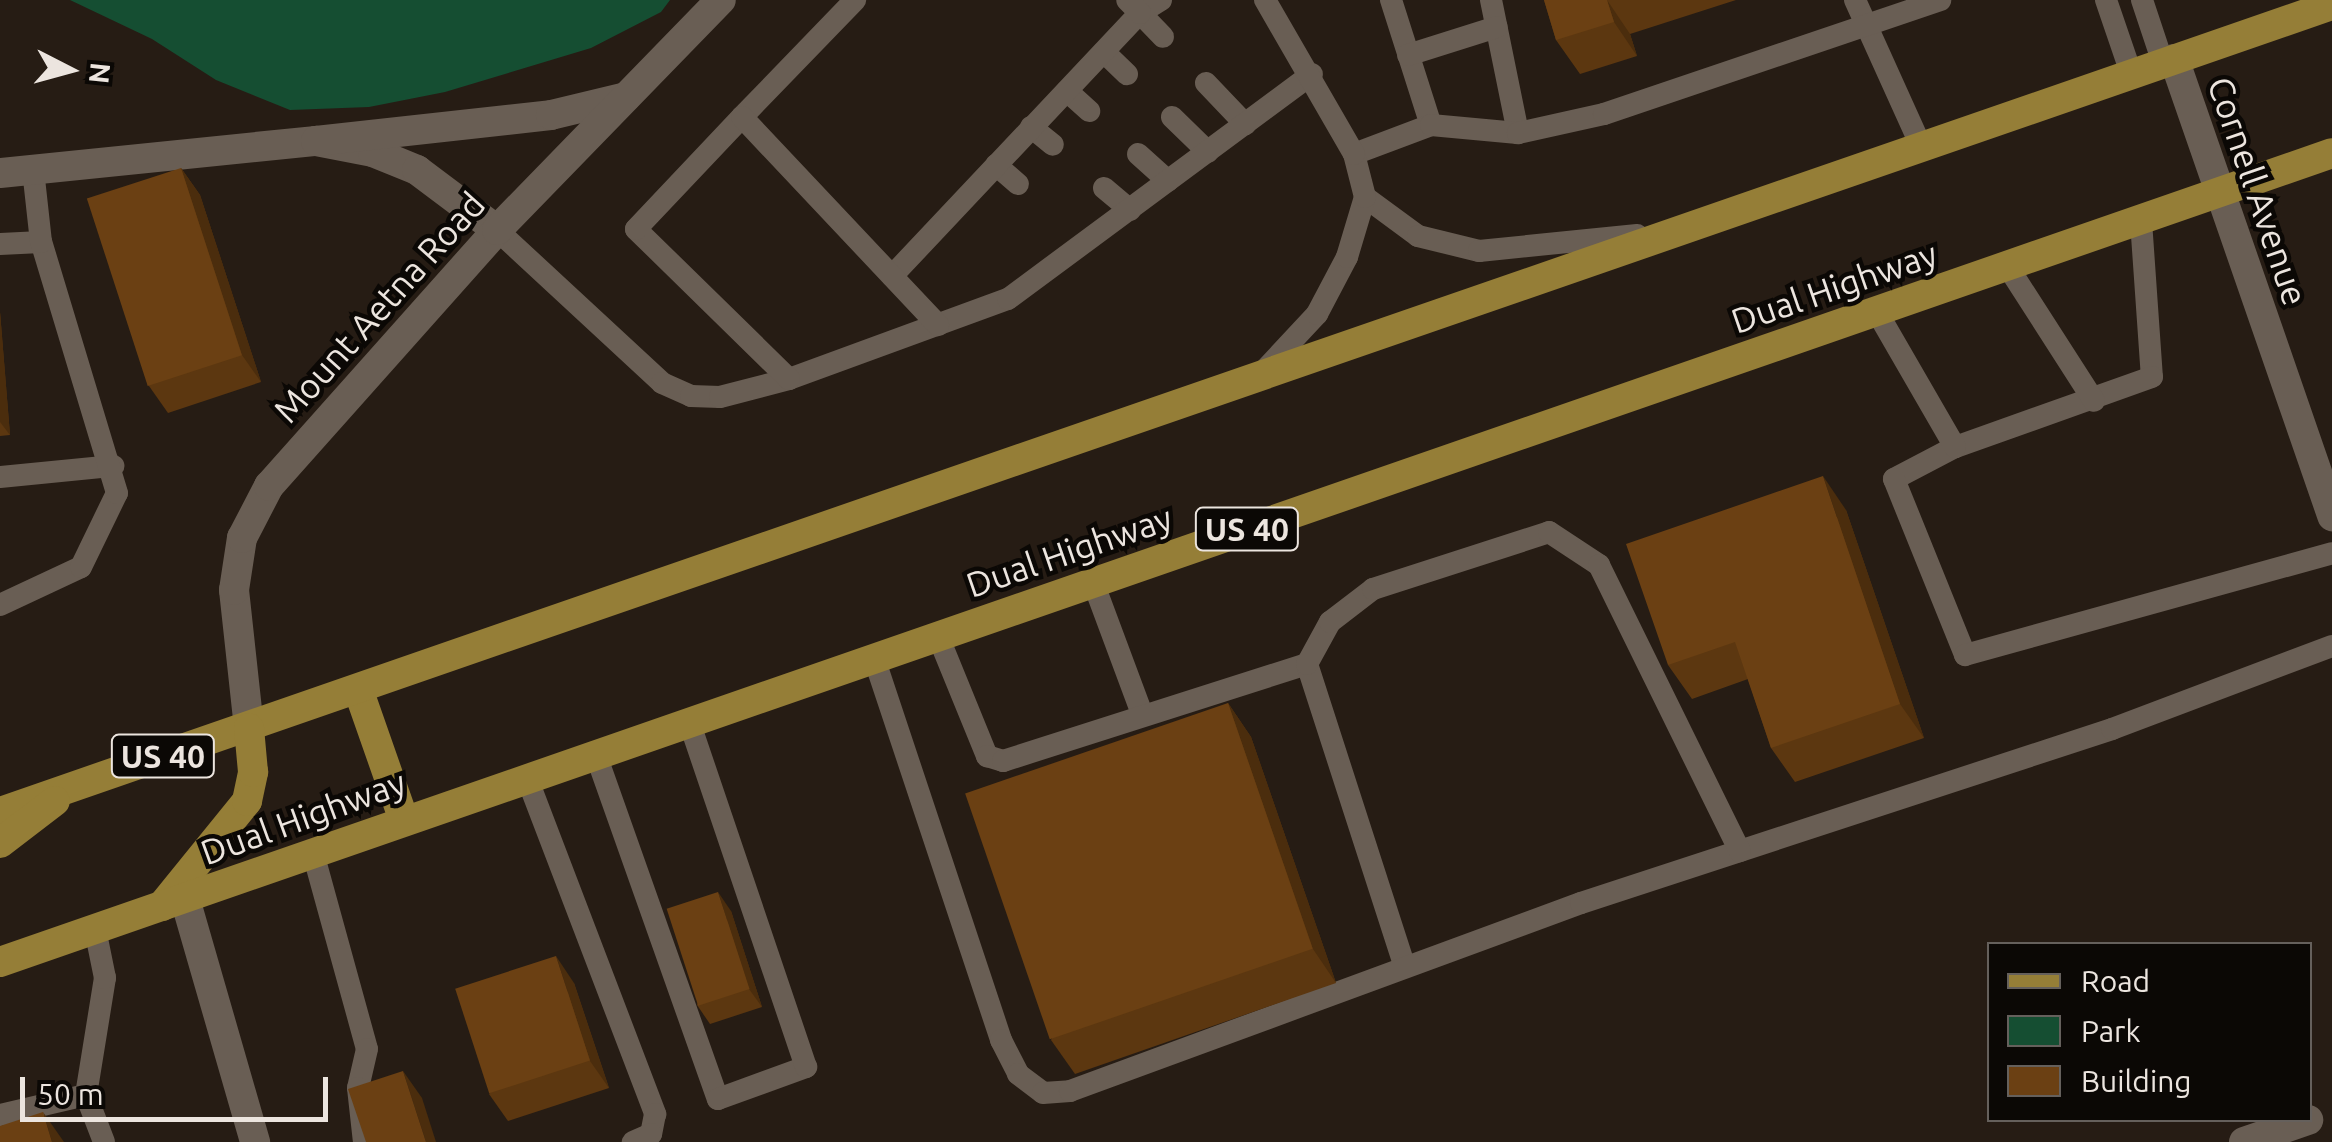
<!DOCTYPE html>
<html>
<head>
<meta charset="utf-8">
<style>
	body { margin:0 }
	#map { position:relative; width:2332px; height:1142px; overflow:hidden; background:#261c14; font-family:Ubuntu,sans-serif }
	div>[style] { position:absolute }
	.green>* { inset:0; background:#154e32 }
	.service>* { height:22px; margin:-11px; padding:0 11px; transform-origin:11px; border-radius:11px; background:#695e54 }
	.minor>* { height:30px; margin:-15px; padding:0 15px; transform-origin:15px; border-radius:15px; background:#695e54 }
	.tertiary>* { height:30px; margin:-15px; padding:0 15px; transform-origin:15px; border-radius:15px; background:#695e54 }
	.primary>* { height:30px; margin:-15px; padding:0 15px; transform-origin:15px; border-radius:15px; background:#957e37 }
	.wall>* { inset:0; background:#5c3710 }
	.shaded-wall>* { inset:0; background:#4b2d0d }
	.building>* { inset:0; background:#6b4013; transform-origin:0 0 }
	span { translate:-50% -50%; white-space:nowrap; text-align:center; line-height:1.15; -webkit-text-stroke:9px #0b0805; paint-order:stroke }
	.shield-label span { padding:2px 8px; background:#0b0805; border:2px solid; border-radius:8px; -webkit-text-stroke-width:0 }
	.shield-label { font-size:32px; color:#ece5df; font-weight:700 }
	.street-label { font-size:35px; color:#ece5df }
	.legend { position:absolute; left:1987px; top:942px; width:325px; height:180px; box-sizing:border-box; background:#0b0805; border:2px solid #65605c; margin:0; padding:12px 18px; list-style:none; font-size:30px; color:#ece5df }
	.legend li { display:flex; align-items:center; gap:20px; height:50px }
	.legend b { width:50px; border:2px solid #65605c }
	.north { position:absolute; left:20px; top:20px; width:100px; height:100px; -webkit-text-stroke:8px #0b0805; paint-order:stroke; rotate:96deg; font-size:28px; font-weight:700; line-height:40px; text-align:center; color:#ece5df }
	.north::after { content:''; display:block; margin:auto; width:35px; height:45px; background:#ece5df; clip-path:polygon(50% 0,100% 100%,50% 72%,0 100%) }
	.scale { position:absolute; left:20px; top:1077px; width:308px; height:45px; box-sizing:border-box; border:5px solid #ece5df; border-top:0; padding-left:12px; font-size:30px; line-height:35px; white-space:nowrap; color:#ece5df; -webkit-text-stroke:8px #0b0805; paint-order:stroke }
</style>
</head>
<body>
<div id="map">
	<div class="green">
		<i style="clip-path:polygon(70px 0,670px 0,661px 12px,591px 48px,445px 92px,369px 107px,290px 110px,216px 80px,152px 39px)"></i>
	</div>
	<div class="service">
		<i style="left:1161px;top:0;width:25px;rotate:148deg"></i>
		<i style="left:1140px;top:13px;width:33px;rotate:46deg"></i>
		<i style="left:1391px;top:0;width:131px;rotate:72.3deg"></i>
		<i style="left:1491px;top:0;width:136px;rotate:78.5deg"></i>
		<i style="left:1855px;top:0;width:160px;rotate:65.7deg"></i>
		<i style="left:2106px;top:0;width:77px;rotate:71.1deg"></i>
		<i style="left:2142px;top:0;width:66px;rotate:71.6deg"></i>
		<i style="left:1104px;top:52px;width:32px;rotate:44deg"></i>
		<i style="left:1408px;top:55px;width:93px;rotate:-17.5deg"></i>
		<i style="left:1206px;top:83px;width:57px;rotate:46.4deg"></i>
		<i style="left:1067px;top:91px;width:30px;rotate:42deg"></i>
		<i style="left:742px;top:117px;width:163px;rotate:-46deg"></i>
		<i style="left:1172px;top:117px;width:50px;rotate:44.2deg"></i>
		<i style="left:1031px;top:127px;width:28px;rotate:39deg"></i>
		<i style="left:1138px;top:154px;width:40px;rotate:42deg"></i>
		<i style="left:1354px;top:154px;width:82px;rotate:-20.6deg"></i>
		<i style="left:1431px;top:125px;width:87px;rotate:5.3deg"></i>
		<i style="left:1518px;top:133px;width:88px;rotate:-12.5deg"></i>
		<i style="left:1604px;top:114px;width:355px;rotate:-18.7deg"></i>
		<i style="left:996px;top:165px;width:29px;rotate:41deg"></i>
		<i style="left:1104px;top:188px;width:34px;rotate:40deg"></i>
		<i style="left:1365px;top:197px;width:66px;rotate:36.3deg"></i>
		<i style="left:1418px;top:236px;width:63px;rotate:13.8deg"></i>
		<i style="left:1479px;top:251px;width:159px;rotate:-5.8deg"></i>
		<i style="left:2141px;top:221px;width:156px;rotate:86deg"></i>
		<i style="left:2152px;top:377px;width:209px;rotate:160.4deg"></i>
		<i style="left:1955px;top:447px;width:69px;rotate:152.3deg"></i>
		<i style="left:1894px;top:479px;width:190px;rotate:68deg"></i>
		<i style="left:1965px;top:655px;width:381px;rotate:-15.5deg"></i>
		<i style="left:497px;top:230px;width:225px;rotate:42.8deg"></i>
		<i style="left:662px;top:383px;width:32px;rotate:24deg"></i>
		<i style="left:691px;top:396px;width:29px;rotate:2deg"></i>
		<i style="left:720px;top:397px;width:71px;rotate:-14.6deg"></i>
		<i style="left:789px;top:379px;width:233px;rotate:-20.1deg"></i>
		<i style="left:1008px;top:299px;width:378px;rotate:-36.5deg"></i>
		<i style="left:0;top:244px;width:41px;rotate:-2.8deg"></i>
		<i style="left:2008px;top:267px;width:159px;rotate:57.3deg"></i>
		<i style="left:892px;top:276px;width:361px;rotate:-46.7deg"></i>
		<i style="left:1140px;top:13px;width:18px;rotate:-135deg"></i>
		<i style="left:1877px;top:312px;width:156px;rotate:60deg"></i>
		<i style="left:1262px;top:373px;width:81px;rotate:-47deg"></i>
		<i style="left:1317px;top:314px;width:64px;rotate:-62.2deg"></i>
		<i style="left:1347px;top:257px;width:63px;rotate:-73.3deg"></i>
		<i style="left:1365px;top:197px;width:44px;rotate:-104.3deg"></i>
		<i style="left:1354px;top:154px;width:178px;rotate:-120deg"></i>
		<i style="left:789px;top:379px;width:214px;rotate:-135.6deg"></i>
		<i style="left:636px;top:229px;width:154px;rotate:-46.6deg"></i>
		<i style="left:742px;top:117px;width:286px;rotate:46.7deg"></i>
		<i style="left:0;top:477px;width:114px;rotate:-5.6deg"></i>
		<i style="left:1093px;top:582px;width:141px;rotate:69.6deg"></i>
		<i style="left:0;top:605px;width:89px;rotate:-25.1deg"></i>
		<i style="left:81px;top:567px;width:82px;rotate:-64.1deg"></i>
		<i style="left:117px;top:493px;width:262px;rotate:-106.8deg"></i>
		<i style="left:41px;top:242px;width:73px;rotate:-96.3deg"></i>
		<i style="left:938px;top:636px;width:130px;rotate:67.8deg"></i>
		<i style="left:987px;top:756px;width:17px;rotate:17deg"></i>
		<i style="left:1003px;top:761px;width:319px;rotate:-17.7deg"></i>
		<i style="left:1307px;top:664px;width:318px;rotate:72.1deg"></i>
		<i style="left:874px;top:658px;width:403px;rotate:71.6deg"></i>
		<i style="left:1001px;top:1040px;width:38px;rotate:63deg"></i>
		<i style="left:1018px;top:1074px;width:31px;rotate:37deg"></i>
		<i style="left:1043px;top:1093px;width:27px;rotate:-4deg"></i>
		<i style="left:1070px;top:1091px;width:544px;rotate:-20.2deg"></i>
		<i style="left:1581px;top:903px;width:559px;rotate:-18.14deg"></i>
		<i style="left:2112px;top:729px;width:235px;rotate:-20.7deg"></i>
		<i style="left:1307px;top:664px;width:48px;rotate:-61.3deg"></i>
		<i style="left:1330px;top:622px;width:54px;rotate:-37.5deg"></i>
		<i style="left:1373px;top:589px;width:185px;rotate:-17.9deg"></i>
		<i style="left:1549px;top:532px;width:60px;rotate:33.4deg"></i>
		<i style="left:1599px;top:565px;width:319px;rotate:63.8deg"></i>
		<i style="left:596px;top:755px;width:365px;rotate:70.5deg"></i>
		<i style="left:718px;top:1099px;width:94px;rotate:-20deg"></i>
		<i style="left:806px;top:1067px;width:364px;rotate:-108.7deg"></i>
		<i style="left:527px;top:778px;width:360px;rotate:69.1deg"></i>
		<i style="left:655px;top:1114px;width:20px;rotate:101deg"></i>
		<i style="left:651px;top:1134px;width:20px;rotate:156deg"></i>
		<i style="left:313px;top:853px;width:203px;rotate:74.6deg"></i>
		<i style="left:367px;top:1049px;width:40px;rotate:103deg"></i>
		<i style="left:358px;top:1088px;width:54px;rotate:83.7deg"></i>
		<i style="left:86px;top:1095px;width:50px;rotate:69deg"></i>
		<i style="left:0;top:1115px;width:88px;rotate:-13.1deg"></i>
		<i style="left:86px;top:1095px;width:119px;rotate:-80.8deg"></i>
		<i style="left:105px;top:978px;width:50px;rotate:-101.5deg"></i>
	</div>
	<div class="minor">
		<i style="left:2174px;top:59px;width:484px;rotate:70.9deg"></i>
		<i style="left:0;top:173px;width:318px;rotate:-5.8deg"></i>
		<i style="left:316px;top:141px;width:58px;rotate:10.9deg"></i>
		<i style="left:373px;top:152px;width:48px;rotate:22.2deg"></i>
		<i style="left:417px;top:170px;width:100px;rotate:36.9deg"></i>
		<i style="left:185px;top:899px;width:253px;rotate:73.9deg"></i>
		<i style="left:2244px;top:1142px;width:68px;rotate:-19deg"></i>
	</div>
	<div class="tertiary">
		<i style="left:316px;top:141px;width:236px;rotate:-6.3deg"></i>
		<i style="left:551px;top:115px;width:77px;rotate:-13.5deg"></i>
		<i style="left:249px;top:728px;width:139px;rotate:-96.2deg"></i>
		<i style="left:234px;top:590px;width:53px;rotate:-81.3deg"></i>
		<i style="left:242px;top:538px;width:59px;rotate:-62.6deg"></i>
		<i style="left:269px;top:486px;width:343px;rotate:-48.3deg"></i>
		<i style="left:497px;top:230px;width:321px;rotate:-45.8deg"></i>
	</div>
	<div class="primary">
		<i style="left:358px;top:689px;width:139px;rotate:70.7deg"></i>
		<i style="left:0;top:812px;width:2468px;rotate:-19.09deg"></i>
		<i style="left:0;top:843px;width:69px;rotate:-37.4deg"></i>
		<i style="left:162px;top:906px;width:135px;rotate:-51deg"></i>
		<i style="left:247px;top:801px;width:30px;rotate:-78deg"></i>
		<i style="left:253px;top:772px;width:44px;rotate:-95.2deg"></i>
		<i style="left:0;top:962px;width:2468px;rotate:-19.13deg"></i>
	</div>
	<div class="wall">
		<i style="clip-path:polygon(1544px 0,1736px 0,1630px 34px,1637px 56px,1580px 74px,1556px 40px)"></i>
		<i style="clip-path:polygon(181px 168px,200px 195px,261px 382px,168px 413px,149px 386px)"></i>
		<i style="clip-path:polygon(0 312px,10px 435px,0 436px)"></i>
		<i style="clip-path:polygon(1846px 510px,1924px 738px,1795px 782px,1771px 748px,1748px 679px,1692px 699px,1668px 665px)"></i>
		<i style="clip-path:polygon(1228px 703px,1251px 737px,1336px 983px,1075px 1074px,1051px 1040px)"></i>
		<i style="clip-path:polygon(731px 911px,762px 1007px,710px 1024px,697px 1005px)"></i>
		<i style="clip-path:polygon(574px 983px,609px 1088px,508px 1121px,489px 1094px)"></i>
	</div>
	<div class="shaded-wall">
		<i style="clip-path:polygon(1607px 0,1630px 34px,1637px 56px,1614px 22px)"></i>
		<i style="clip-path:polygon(181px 168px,200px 195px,261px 382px,242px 355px)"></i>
		<i style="clip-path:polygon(0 312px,10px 435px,0 422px)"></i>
		<i style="clip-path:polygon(1823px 476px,1846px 510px,1924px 738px,1900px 704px)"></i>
		<i style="clip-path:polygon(1228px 703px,1251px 737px,1336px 983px,1313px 949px)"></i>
		<i style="clip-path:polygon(718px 892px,731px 911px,762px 1007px,749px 989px)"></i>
		<i style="clip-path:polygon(556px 956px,574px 983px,609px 1088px,590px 1061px)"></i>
		<i style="clip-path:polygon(403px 1071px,422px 1098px,436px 1142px,426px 1142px)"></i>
		<i style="clip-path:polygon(43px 1112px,64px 1142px,52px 1142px)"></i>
	</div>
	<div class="building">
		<i style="clip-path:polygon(1544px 0,1607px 0,1614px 22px,1556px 40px)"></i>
		<i style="left:181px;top:168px;width:197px;height:99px;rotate:72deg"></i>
		<i style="clip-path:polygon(1823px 476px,1900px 704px,1771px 748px,1735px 642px,1668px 665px,1626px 544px)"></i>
		<i style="left:1228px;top:703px;width:260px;height:278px;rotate:71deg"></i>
		<i style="left:718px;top:892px;width:102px;height:54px;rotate:72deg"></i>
		<i style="left:556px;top:956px;width:110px;height:106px;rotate:72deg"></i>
		<i style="clip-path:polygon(403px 1071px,426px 1142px,366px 1142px,348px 1089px)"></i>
		<i style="clip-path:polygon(43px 1112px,52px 1142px,0 1142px,0 1126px)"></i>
	</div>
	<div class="shield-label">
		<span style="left:1247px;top:529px">US 40</span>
		<span style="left:163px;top:756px">US 40</span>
	</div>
	<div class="street-label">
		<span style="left:2258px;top:191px;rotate:71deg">Cornell Avenue</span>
		<span style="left:1834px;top:287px;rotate:-19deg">Dual Highway</span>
		<span style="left:379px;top:307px;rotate:-48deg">Mount Aetna Road</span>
		<span style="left:1069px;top:551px;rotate:-19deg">Dual Highway</span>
		<span style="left:303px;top:817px;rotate:-20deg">Dual Highway</span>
	</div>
	<ul class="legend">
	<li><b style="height:12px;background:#957e37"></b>Road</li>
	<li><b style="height:28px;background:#154e32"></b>Park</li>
	<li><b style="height:28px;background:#6b4013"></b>Building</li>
	</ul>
	<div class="north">N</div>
	<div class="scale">50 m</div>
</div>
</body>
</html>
